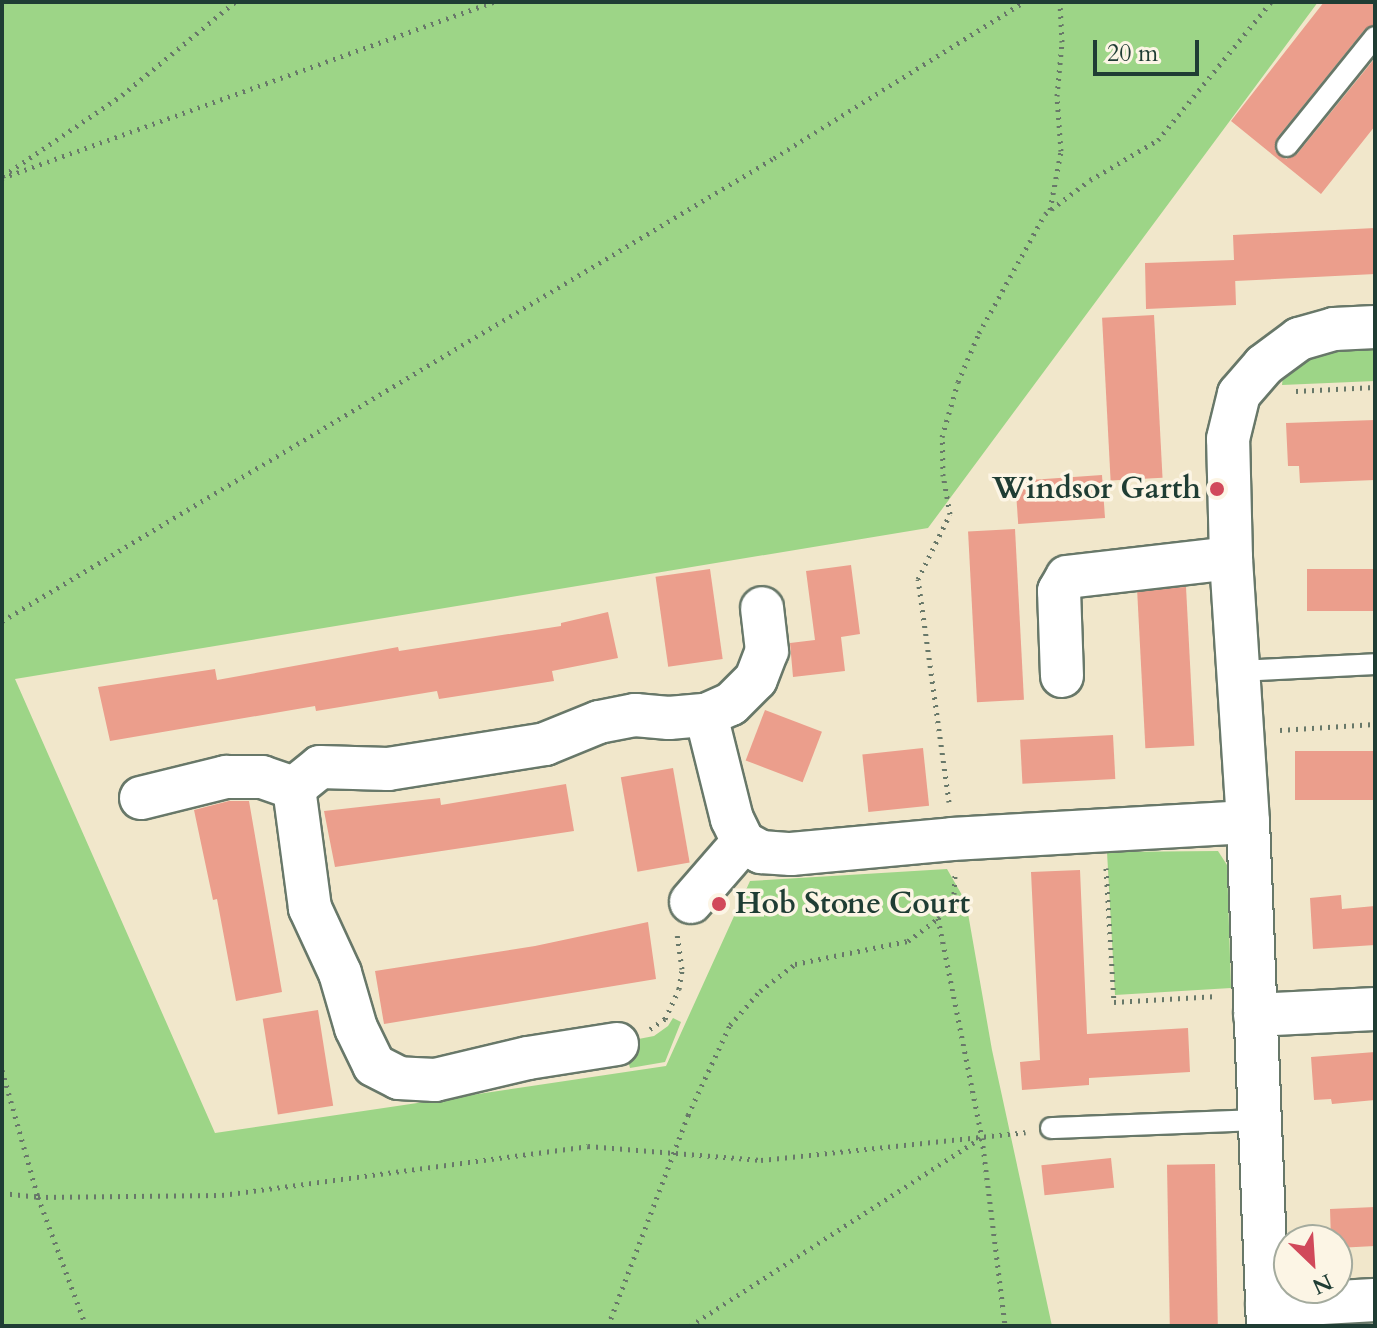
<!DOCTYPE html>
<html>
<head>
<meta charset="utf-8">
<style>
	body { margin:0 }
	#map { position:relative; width:1377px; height:1328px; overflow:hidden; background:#f1e7cb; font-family:Cardo,serif }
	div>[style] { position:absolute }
	.green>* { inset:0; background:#9dd587 }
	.building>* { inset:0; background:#eb9e8c; transform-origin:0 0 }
	.path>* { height:5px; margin-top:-2.5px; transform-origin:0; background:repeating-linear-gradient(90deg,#687869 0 2px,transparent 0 8px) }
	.roads { filter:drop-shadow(2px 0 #687869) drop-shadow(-2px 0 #687869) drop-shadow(0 2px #687869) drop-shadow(0 -2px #687869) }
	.service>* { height:20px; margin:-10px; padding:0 10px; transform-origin:10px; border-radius:10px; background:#fff }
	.minor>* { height:42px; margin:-21px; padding:0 21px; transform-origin:21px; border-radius:21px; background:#fff }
	.dots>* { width:22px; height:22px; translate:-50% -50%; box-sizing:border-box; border:4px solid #fcf5e5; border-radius:50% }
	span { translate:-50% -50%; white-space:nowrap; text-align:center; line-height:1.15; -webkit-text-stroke:7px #fcf5e5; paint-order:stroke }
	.poi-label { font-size:30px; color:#1f3d34; font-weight:700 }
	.right { translate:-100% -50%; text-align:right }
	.left { translate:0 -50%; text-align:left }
	.frame { position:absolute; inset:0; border:4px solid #1f3d34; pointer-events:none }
	.north { position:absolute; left:1273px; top:1224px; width:80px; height:80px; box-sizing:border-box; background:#fcf5e5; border:2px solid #a4ab9e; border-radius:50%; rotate:155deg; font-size:22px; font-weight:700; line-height:32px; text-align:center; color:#1f3d34 }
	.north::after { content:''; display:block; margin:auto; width:28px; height:36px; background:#d1495b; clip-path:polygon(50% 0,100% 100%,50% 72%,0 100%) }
	.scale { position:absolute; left:1093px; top:40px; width:106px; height:36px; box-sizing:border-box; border:4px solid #1f3d34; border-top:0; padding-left:10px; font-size:24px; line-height:28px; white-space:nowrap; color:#1f3d34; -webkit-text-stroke:6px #fcf5e5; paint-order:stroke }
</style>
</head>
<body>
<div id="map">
	<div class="green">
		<i style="clip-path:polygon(2px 2px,1318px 2px,928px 528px,15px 679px,215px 1133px,666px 1066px,750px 881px,947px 869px,966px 902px,992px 1050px,1052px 1326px,2px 1326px)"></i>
		<i style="clip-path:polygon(1375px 345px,1375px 381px,1282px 385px,1283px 376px,1315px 356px,1343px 347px)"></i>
		<i style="clip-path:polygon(1218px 851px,1227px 865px,1231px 988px,1115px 995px,1107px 852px)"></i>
		<i style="clip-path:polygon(673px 1018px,681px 1022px,665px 1062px,630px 1068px,623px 1042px,654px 1036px,668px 1026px)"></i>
	</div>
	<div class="building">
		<i style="clip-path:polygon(1324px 2px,1375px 2px,1375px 24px,1365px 29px,1277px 138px,1275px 151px,1286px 159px,1297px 154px,1375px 58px,1375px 126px,1321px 194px,1231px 121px)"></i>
		<i style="clip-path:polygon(1375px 228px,1375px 274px,1235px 281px,1235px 275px,1236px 305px,1146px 309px,1145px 263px,1234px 260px,1233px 235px)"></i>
		<i style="left:1154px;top:315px;width:163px;height:52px;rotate:87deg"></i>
		<i style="clip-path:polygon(1375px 420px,1375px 480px,1300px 483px,1299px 466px,1288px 466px,1286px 423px)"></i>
		<i style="left:1102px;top:475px;width:43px;height:87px;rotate:86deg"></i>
		<i style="left:1015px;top:529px;width:171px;height:47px;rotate:87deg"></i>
		<i style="clip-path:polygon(851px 565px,860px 634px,841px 637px,845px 671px,793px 677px,790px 643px,815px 640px,806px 571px)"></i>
		<i style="left:710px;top:569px;width:91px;height:55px;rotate:82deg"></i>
		<i style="left:1375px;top:569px;width:42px;height:68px;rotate:90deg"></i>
		<i style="left:1186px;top:587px;width:159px;height:49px;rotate:87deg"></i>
		<i style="clip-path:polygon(608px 612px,618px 658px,552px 671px,554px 681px,439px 699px,437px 691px,316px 711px,315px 706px,110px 741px,98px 687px,215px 669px,217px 680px,398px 647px,399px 651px,561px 626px,561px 623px)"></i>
		<i style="left:765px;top:710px;width:61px;height:54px;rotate:21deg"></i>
		<i style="left:1113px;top:735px;width:44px;height:93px;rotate:87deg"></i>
		<i style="left:923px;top:748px;width:58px;height:61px;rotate:84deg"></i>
		<i style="left:1375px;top:751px;width:49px;height:80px;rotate:90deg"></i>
		<i style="left:673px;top:768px;width:96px;height:53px;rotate:80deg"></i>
		<i style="clip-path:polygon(566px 784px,574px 831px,335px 867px,324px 811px,440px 798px,441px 805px)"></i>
		<i style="clip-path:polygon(229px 801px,249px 801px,282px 992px,236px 1001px,217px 899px,213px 900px,194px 810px)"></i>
		<i style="clip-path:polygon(1080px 870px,1087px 1034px,1188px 1028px,1190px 1072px,1089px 1078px,1089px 1085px,1022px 1090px,1020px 1062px,1040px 1060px,1031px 872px)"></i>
		<i style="clip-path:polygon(1341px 895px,1342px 909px,1375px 906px,1375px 945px,1313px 949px,1310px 898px)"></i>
		<i style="clip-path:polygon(648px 922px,656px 979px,384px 1024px,375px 971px,535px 946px)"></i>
		<i style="left:318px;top:1010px;width:97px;height:56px;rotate:81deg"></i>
		<i style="clip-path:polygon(1375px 1052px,1375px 1100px,1332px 1104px,1331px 1099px,1314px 1100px,1311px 1057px)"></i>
		<i style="left:1111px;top:1158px;width:30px;height:70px;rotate:84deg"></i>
		<i style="left:1215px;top:1164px;width:162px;height:48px;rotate:89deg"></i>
		<i style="clip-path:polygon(1375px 1207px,1375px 1246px,1337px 1248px,1337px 1240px,1331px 1240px,1330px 1209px)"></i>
	</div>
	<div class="path">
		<i style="left:3px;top:176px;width:144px;rotate:-34.2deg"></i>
		<i style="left:122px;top:95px;width:146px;rotate:-39.5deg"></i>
		<i style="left:2px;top:178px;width:522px;rotate:-19.72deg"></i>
		<i style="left:1050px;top:210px;width:60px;rotate:-79.4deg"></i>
		<i style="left:1061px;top:151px;width:55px;rotate:-94.2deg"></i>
		<i style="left:1057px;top:96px;width:54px;rotate:-84.7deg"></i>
		<i style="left:1062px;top:42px;width:40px;rotate:-92.9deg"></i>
		<i style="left:1296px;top:391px;width:79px;rotate:-2.9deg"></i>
		<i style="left:2px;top:621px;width:900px;rotate:-30.95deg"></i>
		<i style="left:774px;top:158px;width:295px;rotate:-32deg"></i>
		<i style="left:1280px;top:730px;width:95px;rotate:-3.6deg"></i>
		<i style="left:949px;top:802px;width:225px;rotate:-97.9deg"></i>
		<i style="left:918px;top:579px;width:72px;rotate:-63.8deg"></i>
		<i style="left:950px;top:514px;width:39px;rotate:-100deg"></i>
		<i style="left:943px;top:476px;width:39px;rotate:-91deg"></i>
		<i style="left:942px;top:437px;width:57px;rotate:-73.8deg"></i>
		<i style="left:958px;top:382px;width:53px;rotate:-66.8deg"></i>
		<i style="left:979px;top:333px;width:136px;rotate:-61deg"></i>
		<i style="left:1045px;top:214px;width:56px;rotate:-37.1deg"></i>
		<i style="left:1090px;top:180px;width:79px;rotate:-30.5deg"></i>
		<i style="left:1158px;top:140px;width:178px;rotate:-50.7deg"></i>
		<i style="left:1106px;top:868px;width:134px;rotate:86.6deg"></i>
		<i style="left:1114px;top:1002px;width:104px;rotate:-3.3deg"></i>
		<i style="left:938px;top:918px;width:224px;rotate:78.7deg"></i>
		<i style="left:982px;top:1138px;width:189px;rotate:83deg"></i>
		<i style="left:650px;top:1029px;width:18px;rotate:-34deg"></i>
		<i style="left:665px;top:1019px;width:33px;rotate:-65deg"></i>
		<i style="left:679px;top:989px;width:20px;rotate:-81deg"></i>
		<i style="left:682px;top:969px;width:34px;rotate:-98deg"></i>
		<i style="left:2px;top:1070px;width:132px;rotate:74.2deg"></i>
		<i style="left:38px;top:1197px;width:138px;rotate:69.6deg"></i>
		<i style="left:2px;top:1193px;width:36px;rotate:6deg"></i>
		<i style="left:38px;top:1197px;width:184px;rotate:-0.6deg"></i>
		<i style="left:222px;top:1195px;width:369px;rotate:-7.6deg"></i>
		<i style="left:588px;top:1146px;width:174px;rotate:4.6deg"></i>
		<i style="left:761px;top:1160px;width:266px;rotate:-6deg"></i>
		<i style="left:608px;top:1326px;width:226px;rotate:-69.2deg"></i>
		<i style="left:688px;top:1115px;width:99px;rotate:-65deg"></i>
		<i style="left:730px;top:1025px;width:45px;rotate:-48.6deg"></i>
		<i style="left:760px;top:991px;width:44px;rotate:-37.6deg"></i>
		<i style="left:795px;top:964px;width:115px;rotate:-11.5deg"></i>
		<i style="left:908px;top:941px;width:38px;rotate:-37deg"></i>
		<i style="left:938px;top:918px;width:29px;rotate:-56deg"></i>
		<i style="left:954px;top:894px;width:19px;rotate:-87deg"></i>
		<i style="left:690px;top:1326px;width:346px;rotate:-32.9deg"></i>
	</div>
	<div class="roads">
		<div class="service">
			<i style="left:1287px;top:146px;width:140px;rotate:-51.1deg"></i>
			<i style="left:1239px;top:671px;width:136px;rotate:-2.9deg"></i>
			<i style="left:1051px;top:1128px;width:210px;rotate:-2.2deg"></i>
		</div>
		<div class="minor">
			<i style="left:1062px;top:676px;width:85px;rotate:-92deg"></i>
			<i style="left:1059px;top:591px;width:16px;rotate:-60deg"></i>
			<i style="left:1067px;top:577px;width:165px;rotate:-6.6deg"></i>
			<i style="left:706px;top:715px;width:107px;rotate:76deg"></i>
			<i style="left:732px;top:819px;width:25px;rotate:64deg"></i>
			<i style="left:743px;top:842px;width:21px;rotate:29deg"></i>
			<i style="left:761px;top:852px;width:30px;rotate:4deg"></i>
			<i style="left:791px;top:854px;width:162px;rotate:-5.3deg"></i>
			<i style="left:952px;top:839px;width:296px;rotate:-3.3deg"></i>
			<i style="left:141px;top:798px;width:88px;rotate:-13.9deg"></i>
			<i style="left:226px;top:777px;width:36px"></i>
			<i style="left:262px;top:777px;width:34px;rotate:19deg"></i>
			<i style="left:691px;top:902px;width:79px;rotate:-49.1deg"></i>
			<i style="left:1255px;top:1015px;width:120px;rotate:-2.9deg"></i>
			<i style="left:617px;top:1044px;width:90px;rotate:171.1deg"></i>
			<i style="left:528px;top:1058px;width:96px;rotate:166.7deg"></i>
			<i style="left:435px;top:1080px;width:36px;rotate:-177deg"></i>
			<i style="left:399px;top:1078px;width:28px;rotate:-153deg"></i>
			<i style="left:374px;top:1065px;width:41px;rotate:-115.9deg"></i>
			<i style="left:356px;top:1028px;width:57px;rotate:-106.2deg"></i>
			<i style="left:340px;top:973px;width:72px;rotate:-114.8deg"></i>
			<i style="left:310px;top:908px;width:121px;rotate:-97.6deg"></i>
			<i style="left:294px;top:788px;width:33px;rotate:-39deg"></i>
			<i style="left:320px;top:767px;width:68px;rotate:1.7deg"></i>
			<i style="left:388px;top:769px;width:159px;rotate:-9deg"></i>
			<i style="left:545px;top:744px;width:58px;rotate:-22.2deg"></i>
			<i style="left:599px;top:722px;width:37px;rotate:-11deg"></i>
			<i style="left:635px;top:715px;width:34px;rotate:5deg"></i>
			<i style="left:669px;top:718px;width:37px;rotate:-5deg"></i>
			<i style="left:706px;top:715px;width:27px;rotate:-24deg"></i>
			<i style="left:731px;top:704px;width:35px;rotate:-45deg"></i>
			<i style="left:756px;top:679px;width:30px;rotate:-69deg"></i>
			<i style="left:767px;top:651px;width:43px;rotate:-96.6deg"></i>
			<i style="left:1267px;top:1306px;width:108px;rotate:-3.2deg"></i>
			<i style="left:1268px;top:1326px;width:504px;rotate:-92.27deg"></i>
			<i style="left:1248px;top:822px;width:265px;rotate:-93.7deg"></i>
			<i style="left:1231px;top:558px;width:119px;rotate:-91.4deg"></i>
			<i style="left:1228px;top:439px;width:46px;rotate:-76.3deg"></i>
			<i style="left:1239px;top:394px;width:38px;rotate:-49deg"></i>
			<i style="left:1264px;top:365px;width:44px;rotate:-36.6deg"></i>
			<i style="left:1299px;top:339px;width:36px;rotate:-16deg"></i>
			<i style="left:1334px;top:329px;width:41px;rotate:-2.8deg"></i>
		</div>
	</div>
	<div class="dots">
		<i style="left:1217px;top:489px;background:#d1495b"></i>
		<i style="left:719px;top:904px;background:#d1495b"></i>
	</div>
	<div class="poi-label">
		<span class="right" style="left:1201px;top:489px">Windsor Garth</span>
		<span class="left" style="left:735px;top:904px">Hob Stone Court</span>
	</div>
	<div class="frame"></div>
	<div class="north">N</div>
	<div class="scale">20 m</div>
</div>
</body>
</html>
